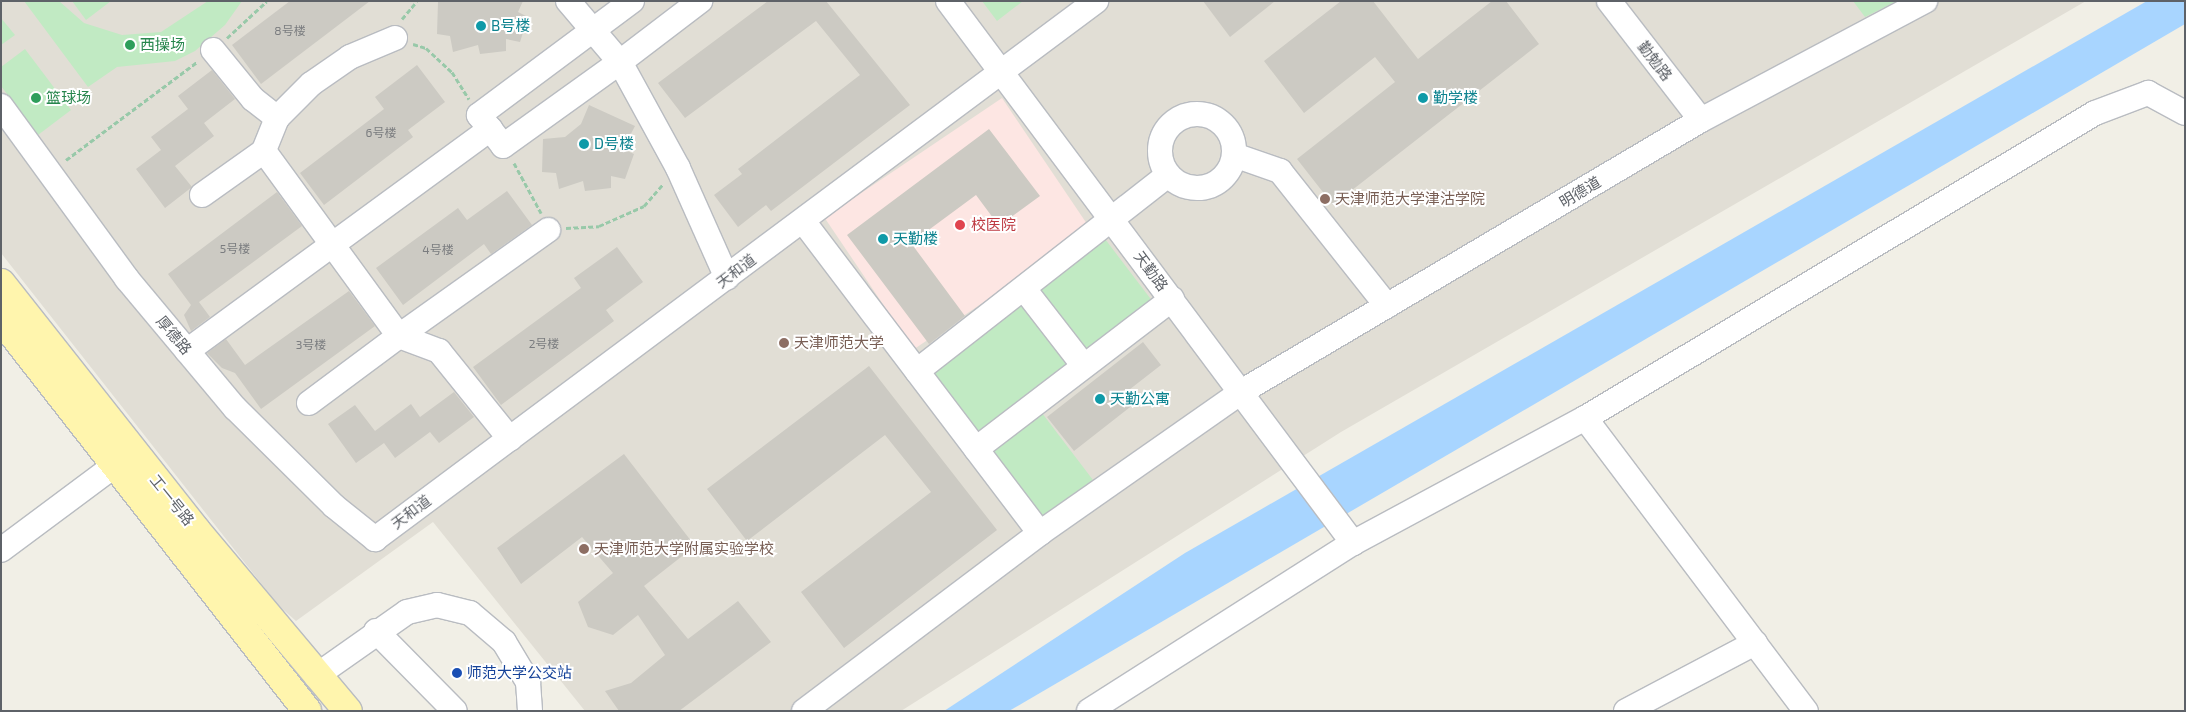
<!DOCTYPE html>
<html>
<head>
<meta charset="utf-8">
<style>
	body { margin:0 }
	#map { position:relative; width:2186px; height:712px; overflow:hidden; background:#f1efe6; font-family:"Exo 2","Noto Sans SC",sans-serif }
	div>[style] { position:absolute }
	.education>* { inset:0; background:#e1ded5 }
	.medical>* { inset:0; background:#fde6e3; transform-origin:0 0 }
	.green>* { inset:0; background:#c1eac3 }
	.water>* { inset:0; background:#a8d5ff }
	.building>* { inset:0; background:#cccac3 }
	.path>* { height:3px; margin-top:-1.5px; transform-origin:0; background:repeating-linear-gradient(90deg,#98c9a9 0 5px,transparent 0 7.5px) }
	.roads { filter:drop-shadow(1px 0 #b9bcc1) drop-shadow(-1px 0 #b9bcc1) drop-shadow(0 1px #b9bcc1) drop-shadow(0 -1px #b9bcc1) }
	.minor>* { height:24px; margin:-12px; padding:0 12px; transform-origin:12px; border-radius:12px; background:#fff }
	.minor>.ring { margin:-12px; padding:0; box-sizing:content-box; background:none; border:24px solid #fff; border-radius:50% }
	.major>* { height:28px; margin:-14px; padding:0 14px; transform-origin:14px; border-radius:14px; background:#fff5ad }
	.dots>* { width:14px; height:14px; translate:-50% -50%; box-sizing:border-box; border:2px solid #fff; border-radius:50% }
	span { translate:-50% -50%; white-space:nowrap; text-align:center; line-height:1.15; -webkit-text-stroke:4px #fff; paint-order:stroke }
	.number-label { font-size:12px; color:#7a7c7f }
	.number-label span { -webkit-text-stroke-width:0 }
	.culture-label { font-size:15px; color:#0d838f }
	.left { translate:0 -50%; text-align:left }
	.leisure-label { font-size:15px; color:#27864d }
	.street-label { font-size:15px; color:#5e6268 }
	.education-label { font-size:15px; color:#785e54 }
	.health-label { font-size:15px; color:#be3a42 }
	.transit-label { font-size:15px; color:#164399 }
	.frame { position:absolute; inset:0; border:2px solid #5e6268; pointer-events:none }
</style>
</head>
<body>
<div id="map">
	<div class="education">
		<i style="clip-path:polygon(1px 1px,2086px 1px,1341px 432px,901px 711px,585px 711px,433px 522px,296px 621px,278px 605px,1px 253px)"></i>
	</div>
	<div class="medical">
		<i style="left:1002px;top:98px;width:159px;height:214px;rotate:56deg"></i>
	</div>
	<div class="green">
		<i style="clip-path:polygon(24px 1px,59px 1px,84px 23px,122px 35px,161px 32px,208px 1px,242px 1px,225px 25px,195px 51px,175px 61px,117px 67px,88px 87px)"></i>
		<i style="clip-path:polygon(72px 1px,111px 1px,86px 20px)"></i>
		<i style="clip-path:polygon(982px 1px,1023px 1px,997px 21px)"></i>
		<i style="clip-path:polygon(1853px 1px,1897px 1px,1865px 17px)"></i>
		<i style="clip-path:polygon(1px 18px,15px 35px,1px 45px)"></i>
		<i style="clip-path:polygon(25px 49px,71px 110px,38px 135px,1px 86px,1px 67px)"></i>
		<i style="clip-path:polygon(1105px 239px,1153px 302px,1029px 396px,1093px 480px,1040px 520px,929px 373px)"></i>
	</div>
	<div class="water">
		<i style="clip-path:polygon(2147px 1px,2185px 1px,2185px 24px,1009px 711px,944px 711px,1185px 553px)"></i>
	</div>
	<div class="building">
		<i style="clip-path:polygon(290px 1px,370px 1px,261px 84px,232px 45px)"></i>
		<i style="clip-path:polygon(523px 1px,518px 12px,528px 17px,520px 42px,506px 39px,506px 51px,480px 54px,478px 45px,453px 52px,450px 36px,437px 34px,438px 2px)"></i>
		<i style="clip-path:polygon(768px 1px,826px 1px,910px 105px,771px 211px,766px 205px,738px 227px,714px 195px,742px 174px,738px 169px,860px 75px,816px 21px,685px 118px,658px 83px)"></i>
		<i style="clip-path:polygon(1203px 1px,1275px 1px,1230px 37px)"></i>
		<i style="clip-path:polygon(1341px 1px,1373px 1px,1418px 59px,1492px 1px,1506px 1px,1539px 44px,1333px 205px,1297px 159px,1395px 82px,1375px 57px,1304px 113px,1264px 61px)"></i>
		<i style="clip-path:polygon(417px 65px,445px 102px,408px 130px,413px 137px,324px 205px,300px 173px,384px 109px,375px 97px)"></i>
		<i style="clip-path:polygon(212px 70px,235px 99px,204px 123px,214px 136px,175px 166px,192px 187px,165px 208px,136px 169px,161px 150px,151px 137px,188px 109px,178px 96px)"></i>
		<i style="clip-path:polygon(589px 105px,635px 126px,623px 149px,634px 154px,625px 179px,611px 176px,611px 188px,585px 191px,583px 181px,559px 189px,556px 173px,542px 172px,543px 139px,565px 137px,581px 124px)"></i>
		<i style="clip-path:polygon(989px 129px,1040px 196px,999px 226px,976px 195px,911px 243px,965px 316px,929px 344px,847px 235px)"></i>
		<i style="clip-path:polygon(507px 191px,532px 225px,491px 254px,484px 244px,403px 305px,376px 268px,458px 208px,467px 220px)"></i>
		<i style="clip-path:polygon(277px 192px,302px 226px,199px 302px,210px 317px,191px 331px,184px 315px,191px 305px,168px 274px)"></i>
		<i style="clip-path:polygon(617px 247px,643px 282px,606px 310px,614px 321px,501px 405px,473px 367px,581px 288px,574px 278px)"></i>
		<i style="clip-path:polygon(349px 291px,375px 326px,261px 409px,235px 373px,222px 368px,207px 353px,226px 339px,245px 365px)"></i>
		<i style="clip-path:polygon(1143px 342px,1161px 365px,1125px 393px,1134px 404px,1074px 451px,1047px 417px)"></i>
		<i style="clip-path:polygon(869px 366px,997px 530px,844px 648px,801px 592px,931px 492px,885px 435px,747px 541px,707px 489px)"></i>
		<i style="clip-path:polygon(454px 392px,474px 417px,439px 443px,430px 432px,395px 458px,384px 443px,356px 463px,328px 424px,355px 405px,375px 431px,411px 404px,420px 417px)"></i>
		<i style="clip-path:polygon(624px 454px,695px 546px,644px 586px,688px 639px,738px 601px,771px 642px,679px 711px,619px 711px,605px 691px,631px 683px,665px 655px,638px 615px,613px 635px,588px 627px,578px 602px,613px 573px,582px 537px,521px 584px,497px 548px)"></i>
	</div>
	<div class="path">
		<i style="left:402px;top:19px;width:23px;rotate:-50deg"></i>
		<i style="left:227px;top:38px;width:54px;rotate:-42.8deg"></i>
		<i style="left:413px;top:44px;width:14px;rotate:17deg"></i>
		<i style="left:426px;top:48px;width:35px;rotate:43deg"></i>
		<i style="left:452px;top:72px;width:32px;rotate:58deg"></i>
		<i style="left:66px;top:160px;width:164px;rotate:-36.8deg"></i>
		<i style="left:514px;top:163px;width:57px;rotate:61.6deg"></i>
		<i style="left:566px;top:228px;width:33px;rotate:-3deg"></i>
		<i style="left:599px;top:226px;width:49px;rotate:-24deg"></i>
		<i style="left:644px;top:206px;width:29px;rotate:-49deg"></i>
	</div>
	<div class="roads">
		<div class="minor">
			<i style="left:568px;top:1px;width:80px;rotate:49.6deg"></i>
			<i style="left:620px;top:62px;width:101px;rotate:-37.3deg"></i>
			<i style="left:632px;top:1px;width:191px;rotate:143.3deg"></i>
			<i style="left:479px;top:115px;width:39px;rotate:52deg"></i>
			<i style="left:503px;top:146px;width:144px;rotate:-35.7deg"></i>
			<i style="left:620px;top:62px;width:121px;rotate:61.3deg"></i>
			<i style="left:678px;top:168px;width:120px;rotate:66deg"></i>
			<i style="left:948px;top:1px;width:677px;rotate:53.23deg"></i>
			<i style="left:1609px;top:1px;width:150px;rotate:52.3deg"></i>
			<i style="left:395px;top:38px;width:49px;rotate:157.1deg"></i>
			<i style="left:350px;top:57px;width:47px;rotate:145.3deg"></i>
			<i style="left:311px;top:84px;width:48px;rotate:135deg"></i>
			<i style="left:277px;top:118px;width:35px;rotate:112deg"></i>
			<i style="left:264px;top:151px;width:229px;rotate:53.9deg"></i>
			<i style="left:399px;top:336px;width:183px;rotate:-35.4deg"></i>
			<i style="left:213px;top:50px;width:63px;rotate:50.8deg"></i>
			<i style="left:253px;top:99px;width:31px;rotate:38deg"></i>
			<i style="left:1px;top:106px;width:214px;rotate:53.9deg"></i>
			<i style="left:127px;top:279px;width:168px;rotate:50.1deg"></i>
			<i style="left:235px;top:408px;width:139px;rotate:44.7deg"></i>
			<i style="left:334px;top:506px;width:53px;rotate:38.8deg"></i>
			<i style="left:375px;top:539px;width:900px;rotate:-36.73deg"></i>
			<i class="ring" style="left:1160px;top:114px;width:50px;height:50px"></i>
			<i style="left:1234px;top:155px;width:49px;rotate:19.2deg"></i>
			<i style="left:1280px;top:171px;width:172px;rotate:51.6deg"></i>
			<i style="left:202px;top:195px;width:76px;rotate:-35.4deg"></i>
			<i style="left:803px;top:221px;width:392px;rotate:52.8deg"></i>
			<i style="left:1025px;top:290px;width:96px;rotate:52.2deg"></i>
			<i style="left:187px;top:351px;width:376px;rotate:-36.2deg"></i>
			<i style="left:917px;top:371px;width:318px;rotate:-38deg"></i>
			<i style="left:309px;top:403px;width:112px;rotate:-36.7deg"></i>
			<i style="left:399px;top:336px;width:43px;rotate:20.6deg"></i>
			<i style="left:439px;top:351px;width:113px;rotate:51.1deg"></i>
			<i style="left:1585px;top:418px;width:367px;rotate:53deg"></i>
			<i style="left:976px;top:449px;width:247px;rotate:-37.4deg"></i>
			<i style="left:1px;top:550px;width:161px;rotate:-36.7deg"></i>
			<i style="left:376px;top:631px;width:112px;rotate:45.4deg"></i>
			<i style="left:316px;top:676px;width:111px;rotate:-35.1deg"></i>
			<i style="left:407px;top:612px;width:31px;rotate:-13deg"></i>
			<i style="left:437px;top:605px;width:34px;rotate:14deg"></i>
			<i style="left:470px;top:613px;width:45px;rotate:40.5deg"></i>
			<i style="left:504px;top:642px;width:47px;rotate:59deg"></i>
			<i style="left:528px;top:682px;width:29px;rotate:86deg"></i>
			<i style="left:804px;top:711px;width:296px;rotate:-37deg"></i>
			<i style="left:1040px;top:533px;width:246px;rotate:-35deg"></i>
			<i style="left:1241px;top:392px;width:534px;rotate:-30.6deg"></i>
			<i style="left:1701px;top:120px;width:254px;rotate:-28deg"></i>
			<i style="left:1089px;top:711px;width:313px;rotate:-32.5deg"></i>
			<i style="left:1353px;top:543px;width:264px;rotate:-28.3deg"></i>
			<i style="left:1585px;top:418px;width:594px;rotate:-30.88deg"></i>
			<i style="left:2095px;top:113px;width:57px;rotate:-20.7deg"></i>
			<i style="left:2148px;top:93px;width:42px;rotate:28.4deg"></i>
			<i style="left:1626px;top:711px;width:146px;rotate:-27.8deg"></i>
		</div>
		<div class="major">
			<i style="left:1px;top:283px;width:315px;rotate:51.7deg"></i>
			<i style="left:196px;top:530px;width:236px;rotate:50deg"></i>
			<i style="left:1px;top:319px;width:497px;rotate:52deg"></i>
		</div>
	</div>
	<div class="dots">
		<i style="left:481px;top:26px;background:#0f9aa8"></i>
		<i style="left:130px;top:45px;background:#2e9e5b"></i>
		<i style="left:36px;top:98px;background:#2e9e5b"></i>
		<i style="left:1423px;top:98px;background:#0f9aa8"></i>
		<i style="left:584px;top:144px;background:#0f9aa8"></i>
		<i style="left:1325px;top:199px;background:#8d6e63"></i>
		<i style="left:960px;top:225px;background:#e0444e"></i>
		<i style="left:883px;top:239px;background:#0f9aa8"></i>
		<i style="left:784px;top:343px;background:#8d6e63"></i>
		<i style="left:1100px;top:399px;background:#0f9aa8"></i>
		<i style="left:584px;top:549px;background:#8d6e63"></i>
		<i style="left:457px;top:673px;background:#1a4fb4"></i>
	</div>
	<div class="number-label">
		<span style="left:290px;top:31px">8号楼</span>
		<span style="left:381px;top:133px">6号楼</span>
		<span style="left:235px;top:249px">5号楼</span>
		<span style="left:438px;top:250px">4号楼</span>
		<span style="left:544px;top:344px">2号楼</span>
		<span style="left:311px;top:345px">3号楼</span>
	</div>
	<div class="culture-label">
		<span class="left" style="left:491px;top:26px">B号楼</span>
		<span class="left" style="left:1433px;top:98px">勤学楼</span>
		<span class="left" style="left:594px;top:144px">D号楼</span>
		<span class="left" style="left:893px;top:239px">天勤楼</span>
		<span class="left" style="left:1110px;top:399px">天勤公寓</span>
	</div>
	<div class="leisure-label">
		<span class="left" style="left:140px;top:45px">西操场</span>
		<span class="left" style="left:46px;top:98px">篮球场</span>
	</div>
	<div class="street-label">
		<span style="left:1655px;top:61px;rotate:52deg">勤勉路</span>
		<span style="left:1580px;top:192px;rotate:-31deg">明德道</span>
		<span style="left:736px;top:271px;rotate:-37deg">天和道</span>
		<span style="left:1151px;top:271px;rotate:53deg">天勤路</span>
		<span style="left:174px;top:335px;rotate:50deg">厚德路</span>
		<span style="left:172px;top:500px;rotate:51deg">工一号路</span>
		<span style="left:411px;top:512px;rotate:-37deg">天和道</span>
	</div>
	<div class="education-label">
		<span class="left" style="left:1335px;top:199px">天津师范大学津沽学院</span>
		<span class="left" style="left:794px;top:343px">天津师范大学</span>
		<span class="left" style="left:594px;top:549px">天津师范大学附属实验学校</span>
	</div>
	<div class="health-label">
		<span class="left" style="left:971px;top:225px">校医院</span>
	</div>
	<div class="transit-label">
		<span class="left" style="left:467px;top:673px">师范大学公交站</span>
	</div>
	<div class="frame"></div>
</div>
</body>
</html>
